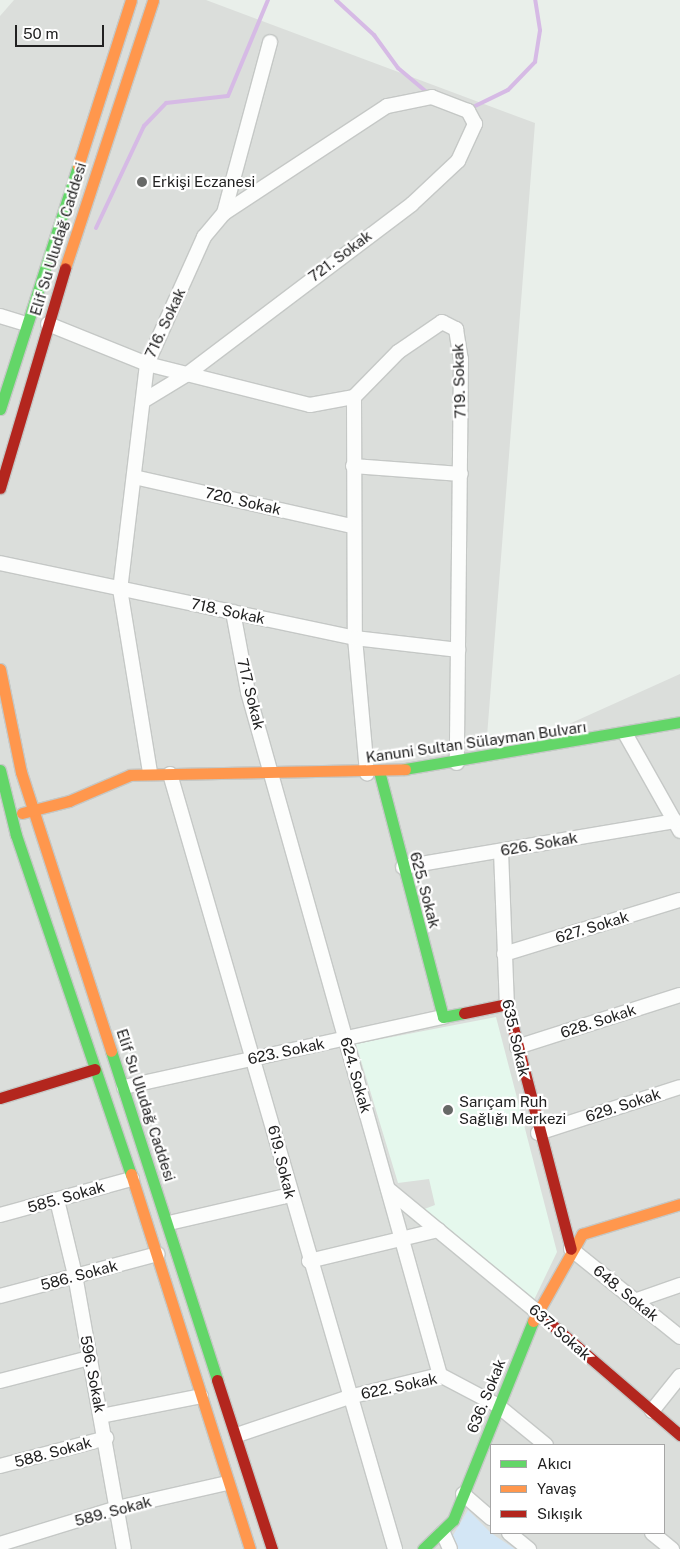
<!DOCTYPE html>
<html>
<head>
<meta charset="utf-8">
<style>
	body { margin:0 }
	#map { position:relative; width:680px; height:1549px; overflow:hidden; background:#e9efea; font-family:"Public Sans",sans-serif }
	div>[style] { position:absolute }
	.residential>* { inset:0; background:#dbdedb }
	.education>* { inset:0; background:#e5f8ed }
	.park>* { inset:0; background:#d3e6f5 }
	.stream>* { height:4px; margin:-2px; padding:0 2px; transform-origin:2px; border-radius:2px; background:#d6bae5 }
	.roads { filter:drop-shadow(1px 0 #c5c8c6) drop-shadow(-1px 0 #c5c8c6) drop-shadow(0 1px #c5c8c6) drop-shadow(0 -1px #c5c8c6) }
	.street>* { height:14px; margin:-7px; padding:0 7px; transform-origin:7px; border-radius:7px; background:#fcfdfc }
	.fast>* { height:11px; margin:-5.5px; padding:0 5.5px; transform-origin:5.5px; border-radius:5.5px; background:#63d668 }
	.slow>* { height:11px; margin:-5.5px; padding:0 5.5px; transform-origin:5.5px; border-radius:5.5px; background:#ff974d }
	.jam>* { height:11px; margin:-5.5px; padding:0 5.5px; transform-origin:5.5px; border-radius:5.5px; background:#b3261e }
	.dots>* { width:14px; height:14px; translate:-50% -50%; box-sizing:border-box; border:2px solid #fff; border-radius:50% }
	span { translate:-50% -50%; white-space:nowrap; text-align:center; line-height:1.15; -webkit-text-stroke:4.5px #fff; paint-order:stroke }
	.poi-label { font-size:15px; color:#212121 }
	.left { translate:0 -50%; text-align:left }
	.street-label { font-size:15px; color:#212121 }
	.legend { position:absolute; left:490px; top:1444px; width:175px; height:90px; box-sizing:border-box; background:#fff; border:1px solid #a6a6a6; margin:0; padding:6px 9px; list-style:none; font-size:15px; color:#212121 }
	.legend li { display:flex; align-items:center; gap:10px; height:25px }
	.legend b { width:25px; border:1px solid #a6a6a6 }
	.scale { position:absolute; left:15px; top:25px; width:89px; height:22px; box-sizing:border-box; border:2px solid #212121; border-top:0; padding-left:6px; font-size:15px; line-height:18px; white-space:nowrap; color:#212121; -webkit-text-stroke:4px #fff; paint-order:stroke }
</style>
</head>
<body>
<div id="map">
	<div class="residential">
		<i style="clip-path:polygon(evenodd,14px 0,206px 0,535px 123px,485px 762px,680px 674px,680px 1549px,0 1549px,0 16px,14px 0,491px 1445px,664px 1445px,664px 1533px,491px 1533px,491px 1445px)"></i>
	</div>
	<div class="education">
		<i style="clip-path:polygon(496px 1017px,557px 1252px,533px 1302px,419px 1211px,435px 1205px,429px 1179px,398px 1183px,356px 1044px)"></i>
	</div>
	<div class="park">
		<i style="clip-path:polygon(468px 1510px,491px 1533px,515px 1549px,457px 1549px,452px 1537px)"></i>
	</div>
	<div class="stream">
		<i style="left:336px;top:0;width:52px;rotate:42.6deg"></i>
		<i style="left:374px;top:35px;width:41px;rotate:54deg"></i>
		<i style="left:398px;top:68px;width:40px;rotate:40deg"></i>
		<i style="left:469px;top:109px;width:43px;rotate:-26deg"></i>
		<i style="left:508px;top:90px;width:39px;rotate:-46deg"></i>
		<i style="left:535px;top:62px;width:32px;rotate:-81deg"></i>
		<i style="left:540px;top:30px;width:30px;rotate:-99deg"></i>
		<i style="left:96px;top:228px;width:113px;rotate:-64.8deg"></i>
		<i style="left:144px;top:126px;width:32px;rotate:-46deg"></i>
		<i style="left:166px;top:103px;width:62px;rotate:-6.4deg"></i>
		<i style="left:228px;top:96px;width:104px;rotate:-67.4deg"></i>
	</div>
	<div class="roads">
		<div class="street">
			<i style="left:224px;top:213px;width:177px;rotate:-74.9deg"></i>
			<i style="left:0;top:316px;width:27px;rotate:17deg"></i>
			<i style="left:48px;top:324px;width:107px;rotate:22deg"></i>
			<i style="left:147px;top:364px;width:168px;rotate:14.1deg"></i>
			<i style="left:310px;top:405px;width:45px;rotate:-10.3deg"></i>
			<i style="left:354px;top:397px;width:63px;rotate:-45.6deg"></i>
			<i style="left:398px;top:352px;width:53px;rotate:-34.3deg"></i>
			<i style="left:442px;top:322px;width:16px;rotate:27deg"></i>
			<i style="left:456px;top:329px;width:30px;rotate:81deg"></i>
			<i style="left:461px;top:359px;width:404px;rotate:90.6deg"></i>
			<i style="left:354px;top:397px;width:241px;rotate:89.8deg"></i>
			<i style="left:355px;top:638px;width:136px;rotate:84.9deg"></i>
			<i style="left:143px;top:401px;width:50px;rotate:-31.2deg"></i>
			<i style="left:186px;top:375px;width:283px;rotate:-37.1deg"></i>
			<i style="left:412px;top:204px;width:63px;rotate:-43.1deg"></i>
			<i style="left:458px;top:161px;width:41px;rotate:-65.3deg"></i>
			<i style="left:475px;top:124px;width:15px;rotate:-118deg"></i>
			<i style="left:468px;top:111px;width:39px;rotate:-159deg"></i>
			<i style="left:432px;top:97px;width:46px;rotate:168.7deg"></i>
			<i style="left:387px;top:106px;width:195px;rotate:146.7deg"></i>
			<i style="left:224px;top:213px;width:31px;rotate:130deg"></i>
			<i style="left:204px;top:237px;width:139px;rotate:114.2deg"></i>
			<i style="left:147px;top:364px;width:227px;rotate:96.8deg"></i>
			<i style="left:120px;top:589px;width:186px;rotate:80.7deg"></i>
			<i style="left:353px;top:466px;width:108px;rotate:4.2deg"></i>
			<i style="left:134px;top:477px;width:223px;rotate:12.7deg"></i>
			<i style="left:0;top:563px;width:363px;rotate:11.9deg"></i>
			<i style="left:355px;top:638px;width:104px;rotate:6.6deg"></i>
			<i style="left:233px;top:612px;width:81px;rotate:79.4deg"></i>
			<i style="left:248px;top:692px;width:709px;rotate:74.3deg"></i>
			<i style="left:626px;top:735px;width:110px;rotate:60.6deg"></i>
			<i style="left:170px;top:774px;width:807px;rotate:73.81deg"></i>
			<i style="left:501px;top:851px;width:153px;rotate:87.8deg"></i>
			<i style="left:403px;top:867px;width:276px;rotate:-9.6deg"></i>
			<i style="left:504px;top:954px;width:184px;rotate:-17.1deg"></i>
			<i style="left:517px;top:1047px;width:171px;rotate:-17.7deg"></i>
			<i style="left:124px;top:1087px;width:327px;rotate:-12.4deg"></i>
			<i style="left:538px;top:1133px;width:149px;rotate:-17.9deg"></i>
			<i style="left:388px;top:1189px;width:193px;rotate:39.5deg"></i>
			<i style="left:57px;top:1200px;width:77px;rotate:76.5deg"></i>
			<i style="left:75px;top:1275px;width:278px;rotate:79.9deg"></i>
			<i style="left:0;top:1215px;width:137px;rotate:-15.3deg"></i>
			<i style="left:169px;top:1223px;width:124px;rotate:-13deg"></i>
			<i style="left:571px;top:1249px;width:140px;rotate:38.9deg"></i>
			<i style="left:309px;top:1261px;width:133px;rotate:-13.5deg"></i>
			<i style="left:0;top:1296px;width:163px;rotate:-14.9deg"></i>
			<i style="left:637px;top:1300px;width:46px;rotate:-19.2deg"></i>
			<i style="left:0;top:1381px;width:92px;rotate:-14.5deg"></i>
			<i style="left:652px;top:1411px;width:45px;rotate:-51.3deg"></i>
			<i style="left:101px;top:1416px;width:102px;rotate:-11.3deg"></i>
			<i style="left:237px;top:1435px;width:118px;rotate:-18.7deg"></i>
			<i style="left:349px;top:1397px;width:94px;rotate:-13.6deg"></i>
			<i style="left:440px;top:1375px;width:64px;rotate:27.8deg"></i>
			<i style="left:497px;top:1405px;width:63px;rotate:39.2deg"></i>
			<i style="left:0;top:1466px;width:110px;rotate:-14.8deg"></i>
			<i style="left:463px;top:1494px;width:37px;rotate:41deg"></i>
			<i style="left:443px;top:1533px;width:17px;rotate:66deg"></i>
			<i style="left:509px;top:1533px;width:26px;rotate:39deg"></i>
			<i style="left:652px;top:1533px;width:26px;rotate:39deg"></i>
			<i style="left:0;top:1544px;width:122px;rotate:-17.1deg"></i>
			<i style="left:117px;top:1508px;width:113px;rotate:-12.8deg"></i>
		</div>
		<div class="fast">
			<i style="left:0;top:409px;width:255px;rotate:-72.2deg"></i>
			<i style="left:405px;top:769px;width:279px;rotate:-9.7deg"></i>
			<i style="left:0;top:770px;width:67px;rotate:76.2deg"></i>
			<i style="left:16px;top:835px;width:358px;rotate:71.3deg"></i>
			<i style="left:379px;top:771px;width:254px;rotate:75.4deg"></i>
			<i style="left:443px;top:1017px;width:21px;rotate:-11deg"></i>
			<i style="left:111px;top:1051px;width:346px;rotate:72.1deg"></i>
			<i style="left:423px;top:1549px;width:42px;rotate:-44deg"></i>
			<i style="left:453px;top:1520px;width:214px;rotate:-68.1deg"></i>
		</div>
		<div class="slow">
			<i style="left:78px;top:166px;width:174px;rotate:-72.3deg"></i>
			<i style="left:65px;top:268px;width:282px;rotate:-71.8deg"></i>
			<i style="left:0;top:669px;width:105px;rotate:78.5deg"></i>
			<i style="left:21px;top:772px;width:293px;rotate:72.1deg"></i>
			<i style="left:22px;top:813px;width:49px;rotate:-14.3deg"></i>
			<i style="left:69px;top:801px;width:66px;rotate:-23.1deg"></i>
			<i style="left:130px;top:775px;width:275px;rotate:-1.2deg"></i>
			<i style="left:131px;top:1174px;width:393px;rotate:72.4deg"></i>
			<i style="left:533px;top:1321px;width:100px;rotate:-60.6deg"></i>
			<i style="left:582px;top:1234px;width:102px;rotate:-17deg"></i>
		</div>
		<div class="jam">
			<i style="left:0;top:488px;width:229px;rotate:-73.5deg"></i>
			<i style="left:464px;top:1013px;width:44px;rotate:-11.8deg"></i>
			<i style="left:507px;top:1004px;width:253px;rotate:75.4deg"></i>
			<i style="left:0;top:1098px;width:99px;rotate:-17deg"></i>
			<i style="left:537px;top:1312px;width:189px;rotate:40.7deg"></i>
			<i style="left:217px;top:1380px;width:178px;rotate:72deg"></i>
		</div>
	</div>
	<div class="dots">
		<i style="left:142px;top:182px;background:#676967"></i>
		<i style="left:448px;top:1110px;background:#676967"></i>
	</div>
	<div class="poi-label">
		<span class="left" style="left:152px;top:182px">Erkişi Eczanesi</span>
		<span class="left" style="left:459px;top:1110px">Sarıçam Ruh<br>Sağlığı Merkezi</span>
	</div>
	<div class="street-label">
		<span style="left:58px;top:239px;rotate:-73deg">Elif Su Uludağ Caddesi</span>
		<span style="left:340px;top:256px;rotate:-37deg">721. Sokak</span>
		<span style="left:165px;top:323px;rotate:-65deg">716. Sokak</span>
		<span style="left:459px;top:381px;rotate:-92deg">719. Sokak</span>
		<span style="left:243px;top:501px;rotate:13deg">720. Sokak</span>
		<span style="left:228px;top:611px;rotate:12deg">718. Sokak</span>
		<span style="left:251px;top:694px;rotate:76deg">717. Sokak</span>
		<span style="left:476px;top:742px;rotate:-8deg">Kanuni Sultan Sülayman Bulvarı</span>
		<span style="left:539px;top:844px;rotate:-10deg">626. Sokak</span>
		<span style="left:425px;top:890px;rotate:75deg">625. Sokak</span>
		<span style="left:592px;top:927px;rotate:-17deg">627. Sokak</span>
		<span style="left:598px;top:1021px;rotate:-18deg">628. Sokak</span>
		<span style="left:516px;top:1038px;rotate:77deg">635. Sokak</span>
		<span style="left:286px;top:1051px;rotate:-12deg">623. Sokak</span>
		<span style="left:356px;top:1075px;rotate:74deg">624. Sokak</span>
		<span style="left:146px;top:1105px;rotate:72deg">Elif Su Uludağ Caddesi</span>
		<span style="left:623px;top:1105px;rotate:-18deg">629. Sokak</span>
		<span style="left:282px;top:1162px;rotate:76deg">619. Sokak</span>
		<span style="left:66px;top:1197px;rotate:-16deg">585. Sokak</span>
		<span style="left:79px;top:1275px;rotate:-15deg">586. Sokak</span>
		<span style="left:626px;top:1293px;rotate:39deg">648. Sokak</span>
		<span style="left:560px;top:1332px;rotate:41deg">637. Sokak</span>
		<span style="left:93px;top:1374px;rotate:79deg">596. Sokak</span>
		<span style="left:399px;top:1386px;rotate:-12deg">622. Sokak</span>
		<span style="left:486px;top:1396px;rotate:-68deg">636. Sokak</span>
		<span style="left:53px;top:1452px;rotate:-15deg">588. Sokak</span>
		<span style="left:113px;top:1511px;rotate:-15deg">589. Sokak</span>
	</div>
	<ul class="legend">
	<li><b style="height:6px;background:#63d668"></b>Akıcı</li>
	<li><b style="height:6px;background:#ff974d"></b>Yavaş</li>
	<li><b style="height:6px;background:#b3261e"></b>Sıkışık</li>
	</ul>
	<div class="scale">50 m</div>
</div>
</body>
</html>
